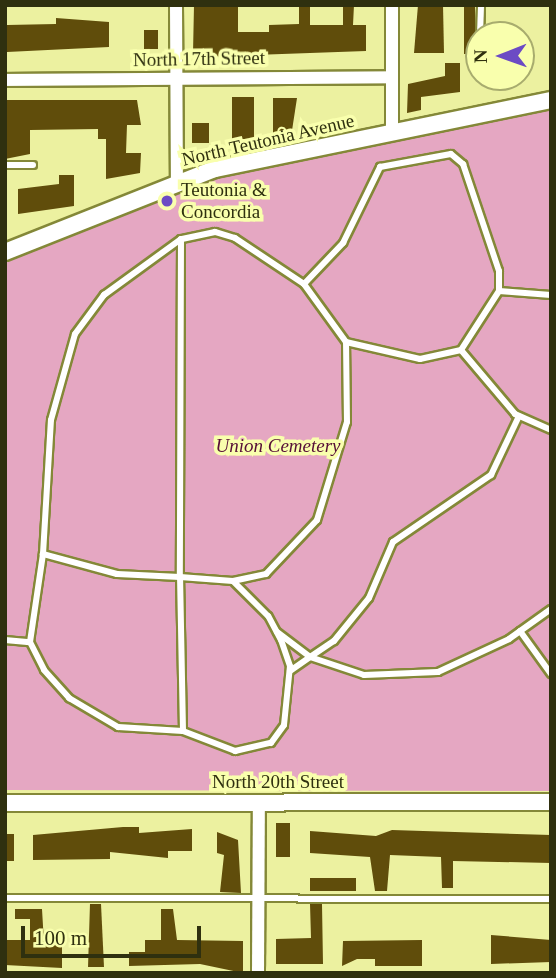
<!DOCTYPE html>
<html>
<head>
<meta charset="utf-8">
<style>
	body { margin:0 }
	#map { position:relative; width:556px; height:978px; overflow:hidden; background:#ecf1a0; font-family:"Times New Roman",serif }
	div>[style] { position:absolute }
	.green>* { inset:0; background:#e5a7c2 }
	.building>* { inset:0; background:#604d0b; transform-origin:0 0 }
	.roads { filter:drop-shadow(2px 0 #848838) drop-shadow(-2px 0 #848838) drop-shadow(0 2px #848838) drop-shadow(0 -2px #848838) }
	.lane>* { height:6px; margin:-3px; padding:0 3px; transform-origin:3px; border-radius:3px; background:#fff }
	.street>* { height:12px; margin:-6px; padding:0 6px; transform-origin:6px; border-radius:6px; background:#fff }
	.secondary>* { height:16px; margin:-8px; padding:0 8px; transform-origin:8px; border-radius:8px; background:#fff }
	.dots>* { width:19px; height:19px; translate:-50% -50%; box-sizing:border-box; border:4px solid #f9ffad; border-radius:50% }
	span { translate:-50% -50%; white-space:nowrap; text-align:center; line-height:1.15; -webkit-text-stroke:7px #f9ffad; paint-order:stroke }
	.street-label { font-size:19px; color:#2f300f }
	.poi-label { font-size:19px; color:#2f300f }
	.left { translate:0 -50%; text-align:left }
	.park-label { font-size:19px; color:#560f37; font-style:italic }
	.frame { position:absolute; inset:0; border:7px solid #2f300f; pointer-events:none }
	.north { position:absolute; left:465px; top:21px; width:70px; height:70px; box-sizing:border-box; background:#f9ffad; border:2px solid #a8ac6e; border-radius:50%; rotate:269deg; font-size:19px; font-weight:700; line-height:28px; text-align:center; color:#2f300f }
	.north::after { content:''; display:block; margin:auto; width:24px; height:32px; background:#6c4bc4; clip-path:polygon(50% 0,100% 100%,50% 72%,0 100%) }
	.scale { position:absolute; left:21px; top:926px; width:180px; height:32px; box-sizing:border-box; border:4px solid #2f300f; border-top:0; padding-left:9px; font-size:21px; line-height:24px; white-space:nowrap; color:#2f300f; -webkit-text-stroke:5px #f9ffad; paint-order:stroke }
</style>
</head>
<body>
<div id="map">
	<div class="green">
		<i style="clip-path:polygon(551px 100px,551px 791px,5px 790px,5px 252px,177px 182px)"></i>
	</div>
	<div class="building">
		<i style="clip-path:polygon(194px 5px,238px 5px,238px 32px,269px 32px,269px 25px,299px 24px,299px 5px,310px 5px,310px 25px,343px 25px,343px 5px,354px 5px,353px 25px,366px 25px,366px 51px,201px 57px,193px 53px)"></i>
		<i style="clip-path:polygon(418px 5px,443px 5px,444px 53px,414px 53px)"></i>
		<i style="left:464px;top:5px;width:11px;height:49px"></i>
		<i style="clip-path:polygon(56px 18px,109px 22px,109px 47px,7px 52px,7px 25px,56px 24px)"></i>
		<i style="left:144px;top:30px;width:14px;height:19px"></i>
		<i style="clip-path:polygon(445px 63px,460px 63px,460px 92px,421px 97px,421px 110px,407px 113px,408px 84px,445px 76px)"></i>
		<i style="left:232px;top:97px;width:22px;height:42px"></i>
		<i style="clip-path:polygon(273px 98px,297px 98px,291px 137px,273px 137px)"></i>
		<i style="clip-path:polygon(5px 100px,137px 100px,141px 125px,127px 125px,126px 153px,141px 153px,140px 173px,106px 179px,106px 139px,98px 139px,98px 129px,30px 130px,30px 154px,5px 159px)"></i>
		<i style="left:192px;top:123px;width:17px;height:20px"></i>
		<i style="clip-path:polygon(59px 175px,74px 175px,74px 206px,18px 214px,18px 189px,59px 184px)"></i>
		<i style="left:276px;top:823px;width:14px;height:34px"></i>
		<i style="clip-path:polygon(123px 827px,139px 827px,139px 833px,192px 829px,192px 851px,168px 851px,168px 858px,110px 852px,110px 859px,33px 860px,33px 835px)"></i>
		<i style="clip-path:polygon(392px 830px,551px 835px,551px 863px,453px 861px,453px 888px,442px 888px,441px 857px,390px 855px,387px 891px,375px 891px,370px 857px,310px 853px,310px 831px,376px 836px)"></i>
		<i style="clip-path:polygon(217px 832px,238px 840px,241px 893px,220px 892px,224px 855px,217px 853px)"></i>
		<i style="left:5px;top:834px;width:9px;height:27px"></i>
		<i style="left:356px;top:878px;width:13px;height:46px;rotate:90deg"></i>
		<i style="clip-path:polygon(90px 904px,101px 904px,104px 967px,88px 967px)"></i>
		<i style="clip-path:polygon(310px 904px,322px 904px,323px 964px,276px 964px,276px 939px,311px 938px)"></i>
		<i style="clip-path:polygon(15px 909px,42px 909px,44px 943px,62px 943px,62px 968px,5px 965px,5px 940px,30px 940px,30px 919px,15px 919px)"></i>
		<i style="clip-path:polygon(161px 909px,173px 909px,177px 940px,243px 941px,243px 973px,200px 964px,129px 966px,129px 952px,145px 952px,145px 940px,161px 940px)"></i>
		<i style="clip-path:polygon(491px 935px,551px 940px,551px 962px,491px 964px)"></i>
		<i style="clip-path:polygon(422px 940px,422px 966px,375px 966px,375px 959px,357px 959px,342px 966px,343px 941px)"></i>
	</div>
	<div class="roads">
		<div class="lane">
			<i style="left:480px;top:35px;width:30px;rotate:-88deg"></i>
			<i style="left:5px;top:165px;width:28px"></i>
			<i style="left:304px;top:284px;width:83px;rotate:-146.3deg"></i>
			<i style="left:235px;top:238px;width:21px;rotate:-163deg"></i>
			<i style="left:215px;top:232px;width:35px;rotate:168deg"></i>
			<i style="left:181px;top:239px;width:338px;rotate:90.2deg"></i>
			<i style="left:180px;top:577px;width:53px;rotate:4.3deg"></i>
			<i style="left:233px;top:581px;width:34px;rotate:-12deg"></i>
			<i style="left:266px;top:574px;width:74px;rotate:-46.6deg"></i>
			<i style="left:317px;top:520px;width:102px;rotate:-73deg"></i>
			<i style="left:347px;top:422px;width:80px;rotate:-90.7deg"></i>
			<i style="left:551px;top:295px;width:52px;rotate:-175.6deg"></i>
			<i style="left:499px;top:291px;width:70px;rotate:122.8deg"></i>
			<i style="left:461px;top:350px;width:84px;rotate:49.8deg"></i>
			<i style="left:515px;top:414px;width:39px;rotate:24deg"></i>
			<i style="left:461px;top:350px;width:42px;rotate:167.6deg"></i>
			<i style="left:420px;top:359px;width:76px;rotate:-167.1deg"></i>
			<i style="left:346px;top:342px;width:72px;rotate:-125.9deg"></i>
			<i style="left:304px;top:284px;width:57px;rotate:-46.4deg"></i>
			<i style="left:343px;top:243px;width:85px;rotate:-64deg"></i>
			<i style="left:380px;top:167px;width:72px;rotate:-10.4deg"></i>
			<i style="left:451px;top:154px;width:16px;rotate:40deg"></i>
			<i style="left:463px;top:164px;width:113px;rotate:71.4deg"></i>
			<i style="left:499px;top:271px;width:20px;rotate:90deg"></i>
			<i style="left:43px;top:554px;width:89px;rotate:98.4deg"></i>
			<i style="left:30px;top:642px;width:31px;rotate:63deg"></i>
			<i style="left:44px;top:670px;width:38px;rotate:48deg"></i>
			<i style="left:69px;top:698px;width:57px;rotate:30.6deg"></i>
			<i style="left:118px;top:727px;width:65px;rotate:3.5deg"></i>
			<i style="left:183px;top:731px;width:154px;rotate:-91.1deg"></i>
			<i style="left:180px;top:577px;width:63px;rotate:-177.3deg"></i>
			<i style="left:117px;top:574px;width:77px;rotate:-164.9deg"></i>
			<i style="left:43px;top:554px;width:134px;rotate:-86.6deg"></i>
			<i style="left:51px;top:420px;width:89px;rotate:-74.4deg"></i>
			<i style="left:75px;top:334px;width:49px;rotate:-53.4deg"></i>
			<i style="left:104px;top:295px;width:95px;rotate:-36deg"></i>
			<i style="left:520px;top:631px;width:53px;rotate:54.2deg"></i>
			<i style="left:277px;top:632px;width:41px;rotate:37.1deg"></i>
			<i style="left:310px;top:657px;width:29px;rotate:-34deg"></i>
			<i style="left:334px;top:641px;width:55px;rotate:-50.9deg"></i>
			<i style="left:369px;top:598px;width:61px;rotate:-66.8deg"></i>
			<i style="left:393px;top:542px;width:119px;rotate:-34.4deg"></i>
			<i style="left:491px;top:475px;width:65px;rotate:-64.6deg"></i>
			<i style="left:5px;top:640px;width:25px;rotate:5deg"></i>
			<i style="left:290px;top:671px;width:24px;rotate:-35deg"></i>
			<i style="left:310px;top:657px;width:57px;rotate:18.4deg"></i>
			<i style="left:364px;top:675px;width:74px;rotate:-2.3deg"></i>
			<i style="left:438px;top:672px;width:78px;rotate:-24.9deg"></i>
			<i style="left:509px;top:639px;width:52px;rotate:-35.5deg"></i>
			<i style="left:183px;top:731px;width:56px;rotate:21deg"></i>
			<i style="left:235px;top:751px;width:37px;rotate:-13deg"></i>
			<i style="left:271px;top:743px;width:22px;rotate:-54deg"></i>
			<i style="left:284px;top:725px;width:59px;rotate:-84.2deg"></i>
			<i style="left:290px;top:666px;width:28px;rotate:-109deg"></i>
			<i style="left:281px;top:640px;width:27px;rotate:-118deg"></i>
			<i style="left:268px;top:616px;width:49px;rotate:-135deg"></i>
			<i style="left:5px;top:898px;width:546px;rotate:0.1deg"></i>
		</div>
		<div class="street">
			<i style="left:176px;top:5px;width:177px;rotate:89.7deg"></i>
			<i style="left:5px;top:80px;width:387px;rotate:-0.4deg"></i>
			<i style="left:392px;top:134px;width:129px;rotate:-90deg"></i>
			<i style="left:258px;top:973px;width:170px;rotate:-89.7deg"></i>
		</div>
		<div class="secondary">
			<i style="left:5px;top:252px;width:226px;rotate:-21.6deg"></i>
			<i style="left:215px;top:169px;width:343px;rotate:-11.6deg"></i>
			<i style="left:5px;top:803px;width:546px;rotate:-0.1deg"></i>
		</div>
	</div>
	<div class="dots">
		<i style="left:167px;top:201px;background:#6c4bc4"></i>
	</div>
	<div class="street-label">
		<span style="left:199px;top:59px;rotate:-1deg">North 17th Street</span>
		<span style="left:268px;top:140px;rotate:-13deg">North Teutonia Avenue</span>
		<span style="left:278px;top:782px">North 20th Street</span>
	</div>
	<div class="poi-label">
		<span class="left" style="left:181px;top:201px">Teutonia &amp;<br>Concordia</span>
	</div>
	<div class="park-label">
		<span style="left:278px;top:446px">Union Cemetery</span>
	</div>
	<div class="frame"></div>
	<div class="north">N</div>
	<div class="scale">100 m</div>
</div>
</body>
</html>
